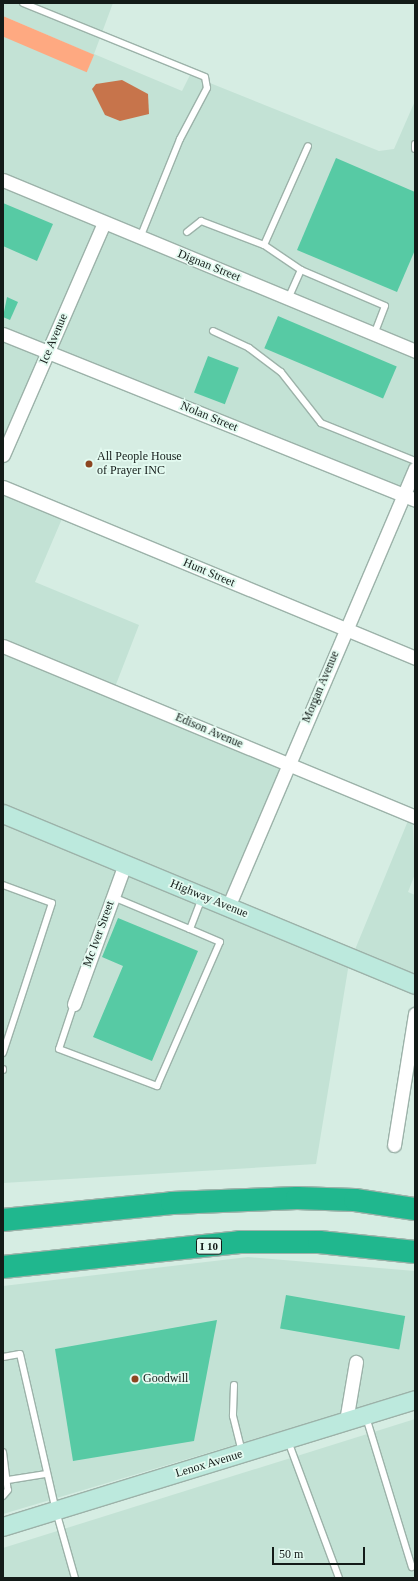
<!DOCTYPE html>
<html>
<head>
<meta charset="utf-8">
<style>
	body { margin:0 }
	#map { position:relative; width:418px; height:1581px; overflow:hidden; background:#d6ede3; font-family:Georgia,serif }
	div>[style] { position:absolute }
	.built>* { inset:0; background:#c3e2d5 }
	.green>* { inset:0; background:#fea981; transform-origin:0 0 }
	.water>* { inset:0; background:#c7744b }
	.building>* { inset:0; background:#57caa4; transform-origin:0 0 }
	.roads { filter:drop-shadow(1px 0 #9cb2a9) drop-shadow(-1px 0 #9cb2a9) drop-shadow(0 1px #9cb2a9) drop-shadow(0 -1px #9cb2a9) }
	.lane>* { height:6px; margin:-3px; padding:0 3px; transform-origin:3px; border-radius:3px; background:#fff }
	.street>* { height:13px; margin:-6.5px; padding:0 6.5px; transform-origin:6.5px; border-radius:6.5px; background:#fff }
	.secondary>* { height:18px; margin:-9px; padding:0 9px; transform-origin:9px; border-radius:9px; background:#bce9dd }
	.highway>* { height:22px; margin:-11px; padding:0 11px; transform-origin:11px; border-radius:11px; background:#20b78e }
	.dots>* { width:11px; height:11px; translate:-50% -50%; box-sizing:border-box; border:2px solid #e3faf0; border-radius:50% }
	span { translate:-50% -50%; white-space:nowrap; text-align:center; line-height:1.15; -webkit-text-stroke:3.5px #e3faf0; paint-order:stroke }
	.shield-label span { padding:1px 3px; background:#e3faf0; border:1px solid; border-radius:3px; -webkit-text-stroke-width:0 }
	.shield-label { font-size:11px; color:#131b18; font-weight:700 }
	.street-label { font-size:12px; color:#131b18 }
	.poi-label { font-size:12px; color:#131b18 }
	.left { translate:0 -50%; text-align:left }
	.frame { position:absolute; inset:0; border:4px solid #131b18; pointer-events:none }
	.scale { position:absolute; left:272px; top:1547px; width:93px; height:18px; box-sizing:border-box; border:2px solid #131b18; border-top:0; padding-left:5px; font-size:12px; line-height:14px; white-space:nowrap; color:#131b18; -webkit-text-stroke:3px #e3faf0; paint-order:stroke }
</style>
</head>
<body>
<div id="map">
	<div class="built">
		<i style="clip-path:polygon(3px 3px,113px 3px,94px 54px,182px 91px,190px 75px,379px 151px,394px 149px,415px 101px,415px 452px,401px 487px,54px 350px,3px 468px,3px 35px,87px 70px,94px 55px,3px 16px)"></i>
		<i style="clip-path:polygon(3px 480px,67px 507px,35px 582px,139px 625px,115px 687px,285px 758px,224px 899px,3px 808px)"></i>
		<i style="clip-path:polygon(412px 811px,415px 874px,408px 892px,415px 895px,415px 977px,354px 952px)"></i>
		<i style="clip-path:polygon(3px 822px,349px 963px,316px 1164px,3px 1183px)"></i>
		<i style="clip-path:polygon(248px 1257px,415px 1271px,415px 1391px,3px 1514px,3px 1286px)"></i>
		<i style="clip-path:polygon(415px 1419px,415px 1578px,3px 1578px,3px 1548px)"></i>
	</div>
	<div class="green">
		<i style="left:3px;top:16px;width:99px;height:19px;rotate:23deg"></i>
	</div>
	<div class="water">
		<i style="clip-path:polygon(122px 80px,148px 94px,149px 114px,120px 121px,105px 115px,92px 89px,96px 84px)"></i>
	</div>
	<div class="building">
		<i style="clip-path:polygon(336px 158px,415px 192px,415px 250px,397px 292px,297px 250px)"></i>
		<i style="clip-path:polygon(3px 203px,53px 224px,37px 261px,3px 246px)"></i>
		<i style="clip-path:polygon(7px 297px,18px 302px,10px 320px,3px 317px)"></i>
		<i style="left:278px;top:316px;width:129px;height:35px;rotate:23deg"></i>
		<i style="left:208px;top:356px;width:33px;height:39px;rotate:21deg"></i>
		<i style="clip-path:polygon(118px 918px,198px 951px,152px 1061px,93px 1037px,123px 966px,102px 957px)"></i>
		<i style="left:286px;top:1295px;width:121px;height:34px;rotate:10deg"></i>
		<i style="clip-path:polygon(217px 1320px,194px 1441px,73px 1461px,55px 1349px)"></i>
	</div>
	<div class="roads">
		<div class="lane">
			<i style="left:23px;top:3px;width:196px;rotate:22.1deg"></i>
			<i style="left:205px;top:77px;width:11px;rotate:80deg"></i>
			<i style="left:207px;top:88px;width:58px;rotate:117.9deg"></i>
			<i style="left:180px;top:139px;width:107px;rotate:112deg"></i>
			<i style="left:415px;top:144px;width:5px;rotate:90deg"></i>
			<i style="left:187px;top:232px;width:18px;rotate:-38deg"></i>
			<i style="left:201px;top:221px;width:67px;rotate:20.9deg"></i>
			<i style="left:301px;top:270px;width:45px;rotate:-146deg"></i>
			<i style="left:264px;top:245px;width:108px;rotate:-66deg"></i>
			<i style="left:288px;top:299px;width:32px;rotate:-66deg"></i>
			<i style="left:301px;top:270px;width:91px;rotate:23.2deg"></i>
			<i style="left:385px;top:306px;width:30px;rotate:111deg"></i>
			<i style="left:213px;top:331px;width:40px;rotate:25deg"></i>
			<i style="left:249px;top:348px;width:40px;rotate:37deg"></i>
			<i style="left:281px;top:372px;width:65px;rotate:51.9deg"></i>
			<i style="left:321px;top:423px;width:101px;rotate:22deg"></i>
			<i style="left:3px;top:885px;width:52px;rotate:20.2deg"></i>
			<i style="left:52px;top:903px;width:158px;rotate:108.1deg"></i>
			<i style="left:113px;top:897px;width:83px;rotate:22.6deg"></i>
			<i style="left:74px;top:1004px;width:47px;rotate:108.4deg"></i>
			<i style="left:59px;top:1049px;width:105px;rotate:20.7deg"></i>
			<i style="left:157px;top:1086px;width:157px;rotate:-66.4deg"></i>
			<i style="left:220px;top:942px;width:33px;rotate:-157deg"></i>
			<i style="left:190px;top:929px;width:33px;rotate:-69deg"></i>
			<i style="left:3px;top:1069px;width:1px;rotate:90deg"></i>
			<i style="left:3px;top:1357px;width:17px;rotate:-10deg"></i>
			<i style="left:20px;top:1354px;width:161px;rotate:77.1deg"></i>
			<i style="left:56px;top:1511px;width:70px;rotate:74.2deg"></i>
			<i style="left:234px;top:1385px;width:31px;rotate:92deg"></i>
			<i style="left:233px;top:1416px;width:37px;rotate:76deg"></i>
			<i style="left:366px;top:1417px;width:157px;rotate:73deg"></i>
			<i style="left:288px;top:1441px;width:146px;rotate:69.6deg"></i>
			<i style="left:3px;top:1452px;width:38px;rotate:83deg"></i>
			<i style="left:8px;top:1490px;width:8px;rotate:130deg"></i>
			<i style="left:8px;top:1480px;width:39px;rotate:-9deg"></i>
		</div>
		<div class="street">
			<i style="left:3px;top:180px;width:446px;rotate:22.5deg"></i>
			<i style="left:3px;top:334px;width:444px;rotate:21.9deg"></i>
			<i style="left:3px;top:455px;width:253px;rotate:-66.5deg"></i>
			<i style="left:3px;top:487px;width:446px;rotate:22.5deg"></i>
			<i style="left:3px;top:646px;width:446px;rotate:22.5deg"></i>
			<i style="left:228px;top:907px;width:477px;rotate:-66.9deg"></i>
			<i style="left:74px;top:1004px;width:149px;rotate:-70deg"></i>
			<i style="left:394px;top:1145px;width:133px;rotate:-80.9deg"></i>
			<i style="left:346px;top:1421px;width:60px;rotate:-80.4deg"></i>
		</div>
		<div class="secondary">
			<i style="left:3px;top:814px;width:446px;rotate:22.5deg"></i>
			<i style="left:3px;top:1527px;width:431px;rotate:-17.1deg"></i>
		</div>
		<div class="highway">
			<i style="left:3px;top:1220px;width:170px;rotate:-5.7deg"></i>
			<i style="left:172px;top:1203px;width:125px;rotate:-2.3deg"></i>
			<i style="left:297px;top:1198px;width:58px;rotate:2deg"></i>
			<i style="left:355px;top:1200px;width:61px;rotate:8.5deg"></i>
			<i style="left:3px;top:1267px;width:238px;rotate:-6deg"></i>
			<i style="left:240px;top:1242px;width:79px"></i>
			<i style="left:319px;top:1242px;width:97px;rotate:5.9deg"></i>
		</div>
	</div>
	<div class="dots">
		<i style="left:89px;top:464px;background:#8c4621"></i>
		<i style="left:135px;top:1379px;background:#8c4621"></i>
	</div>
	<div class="shield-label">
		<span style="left:209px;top:1246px">I 10</span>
	</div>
	<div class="street-label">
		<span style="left:209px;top:266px;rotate:22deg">Dignan Street</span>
		<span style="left:54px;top:339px;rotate:-67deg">Ice Avenue</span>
		<span style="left:209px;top:417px;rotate:22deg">Nolan Street</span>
		<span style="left:209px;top:573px;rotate:23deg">Hunt Street</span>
		<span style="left:321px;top:687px;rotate:-67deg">Morgan Avenue</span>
		<span style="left:209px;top:731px;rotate:23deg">Edison Avenue</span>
		<span style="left:209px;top:899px;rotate:22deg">Highway Avenue</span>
		<span style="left:99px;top:934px;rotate:-70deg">Mc Iver Street</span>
		<span style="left:209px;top:1464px;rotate:-17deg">Lenox Avenue</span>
	</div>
	<div class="poi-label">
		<span class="left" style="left:97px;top:464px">All People House<br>of Prayer INC</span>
		<span class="left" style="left:143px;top:1379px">Goodwill</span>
	</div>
	<div class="frame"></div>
	<div class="scale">50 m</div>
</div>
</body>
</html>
